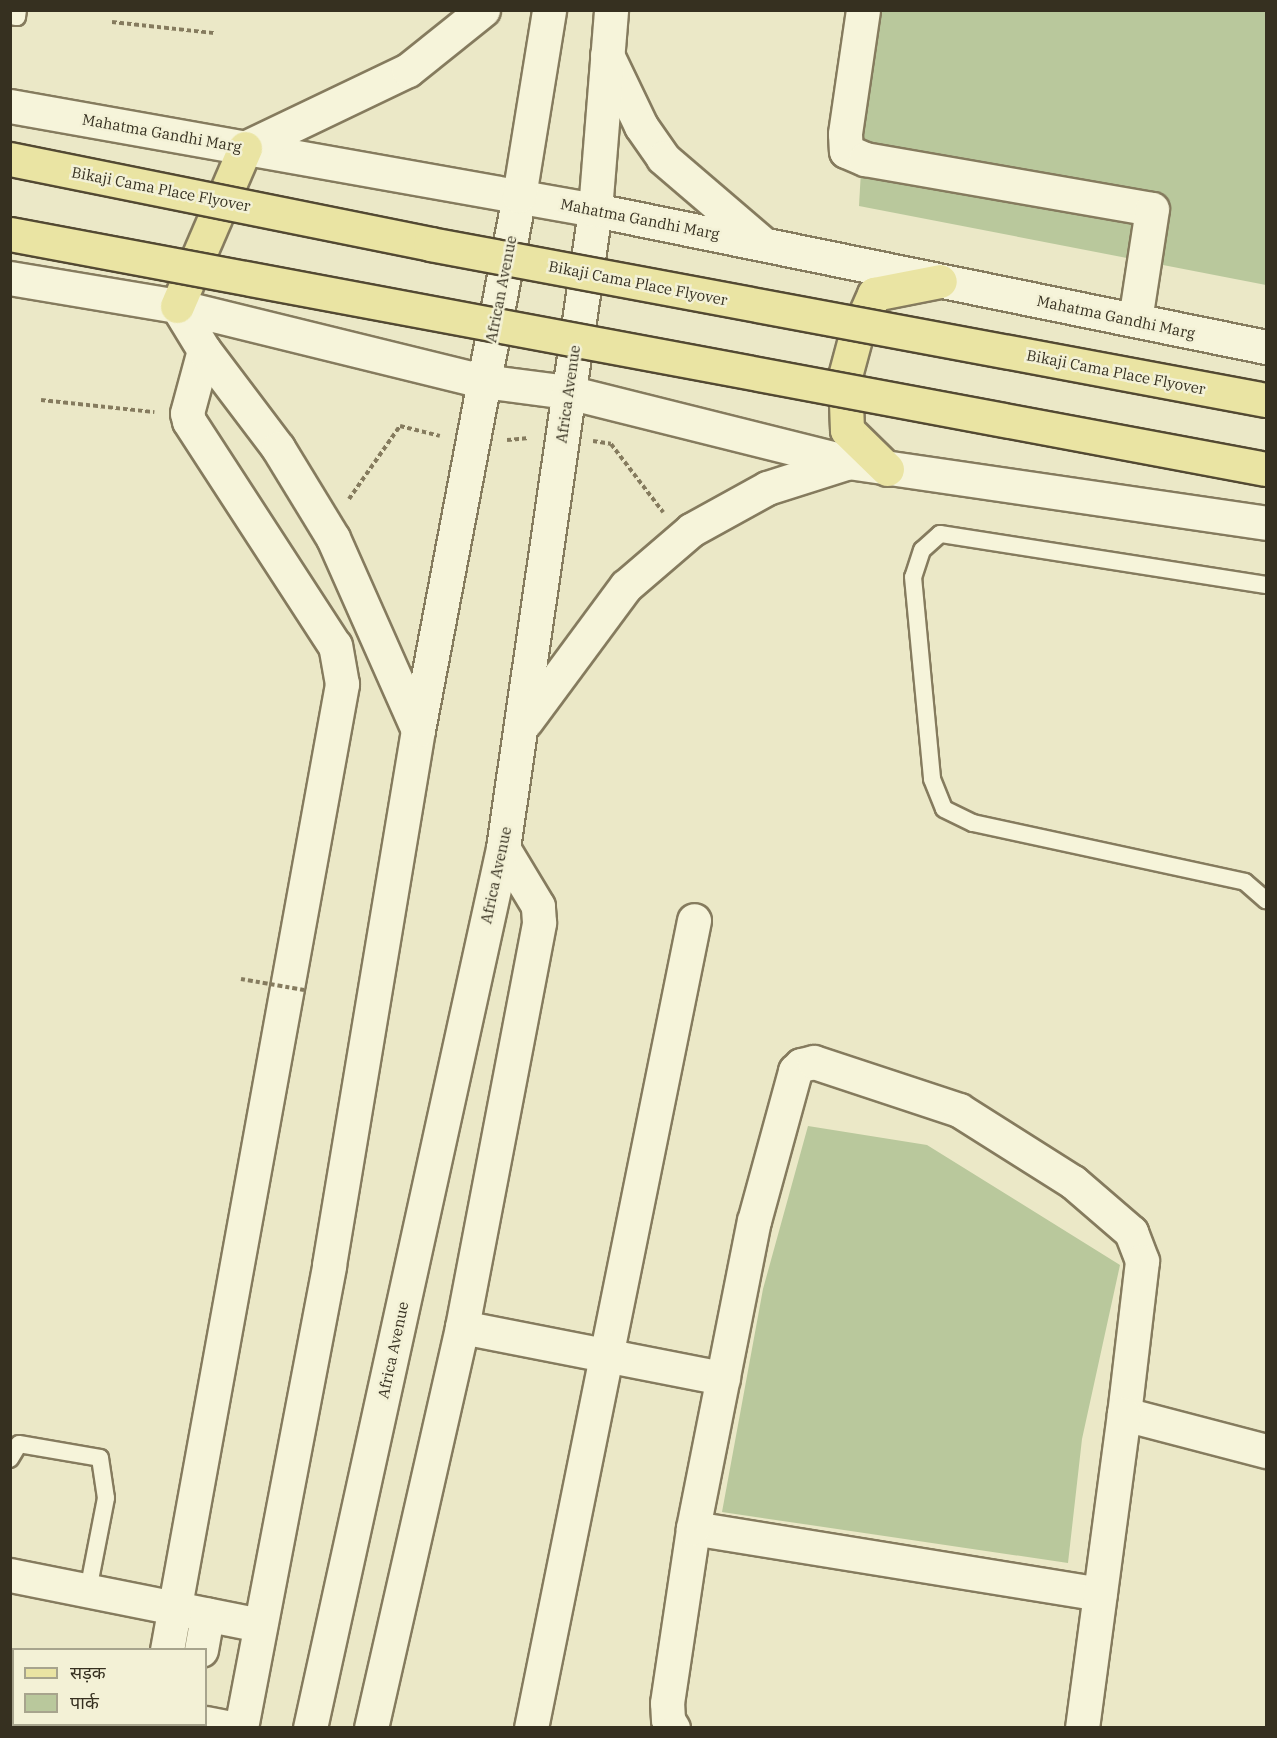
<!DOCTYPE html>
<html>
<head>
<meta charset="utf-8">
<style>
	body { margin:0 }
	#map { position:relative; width:1277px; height:1738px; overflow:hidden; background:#ebe8c7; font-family:"IBM Plex Serif","Noto Sans Devanagari",serif }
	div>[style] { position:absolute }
	.green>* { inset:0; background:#b9c89c }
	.path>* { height:4px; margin-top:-2px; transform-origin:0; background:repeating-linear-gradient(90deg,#857b5e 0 4.5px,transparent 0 7.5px) }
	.roads { filter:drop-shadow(2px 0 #857b5e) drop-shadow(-2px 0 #857b5e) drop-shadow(0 2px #857b5e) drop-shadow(0 -2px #857b5e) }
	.lane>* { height:16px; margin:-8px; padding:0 8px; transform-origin:8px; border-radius:8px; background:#f6f4da }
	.street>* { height:33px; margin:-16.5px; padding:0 16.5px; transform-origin:16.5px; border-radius:16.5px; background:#f6f4da }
	.secondary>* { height:33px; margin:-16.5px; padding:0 16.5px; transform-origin:16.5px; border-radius:16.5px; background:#f6f4da }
	.primary>* { height:33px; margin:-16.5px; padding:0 16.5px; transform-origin:16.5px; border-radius:16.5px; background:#eae4a3 }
	.path-bridge>* { height:4px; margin-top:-2px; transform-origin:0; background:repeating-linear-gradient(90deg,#857b5e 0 4.5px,transparent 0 7.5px) }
	.bridges { filter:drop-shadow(2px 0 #534932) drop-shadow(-2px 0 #534932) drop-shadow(0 2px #534932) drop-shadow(0 -2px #534932) }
	.primary-bridge>* { height:33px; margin:-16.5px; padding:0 16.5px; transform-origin:16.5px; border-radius:16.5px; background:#eae4a3 }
	span { translate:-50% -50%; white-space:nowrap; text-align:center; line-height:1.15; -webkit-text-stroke:5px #f3f1d6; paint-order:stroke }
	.street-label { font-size:15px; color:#363020 }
	.frame { position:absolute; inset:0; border:12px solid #363020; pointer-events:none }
	.legend { position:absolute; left:12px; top:1648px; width:195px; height:78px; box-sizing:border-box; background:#f3f1d6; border:2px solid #a7a48d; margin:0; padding:8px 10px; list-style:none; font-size:18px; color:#363020 }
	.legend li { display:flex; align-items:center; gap:12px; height:30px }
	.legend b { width:30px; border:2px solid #a7a48d }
</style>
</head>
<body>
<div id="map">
	<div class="green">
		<i style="clip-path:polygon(870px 11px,1266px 11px,1266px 285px,859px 206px)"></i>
		<i style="clip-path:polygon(808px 1126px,927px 1145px,1120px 1265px,1082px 1439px,1068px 1563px,722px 1512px,763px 1289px)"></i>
	</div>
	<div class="path">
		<i style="left:112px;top:22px;width:103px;rotate:6.2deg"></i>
		<i style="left:41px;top:400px;width:114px;rotate:6.1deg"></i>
		<i style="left:507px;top:440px;width:22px;rotate:-5deg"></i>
		<i style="left:593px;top:441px;width:18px;rotate:9deg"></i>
		<i style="left:611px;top:444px;width:86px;rotate:52.6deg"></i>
		<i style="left:349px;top:499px;width:89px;rotate:-55.1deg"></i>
		<i style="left:400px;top:426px;width:41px;rotate:14deg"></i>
	</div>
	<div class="roads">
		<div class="lane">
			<i style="left:10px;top:16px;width:7px;rotate:8deg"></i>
			<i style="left:17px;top:17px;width:7px;rotate:-82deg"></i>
			<i style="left:1266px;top:585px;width:330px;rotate:-171.1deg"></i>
			<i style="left:940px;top:534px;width:24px;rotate:138deg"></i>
			<i style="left:922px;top:550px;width:28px;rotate:108deg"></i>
			<i style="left:913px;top:577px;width:203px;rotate:84.6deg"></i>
			<i style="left:932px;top:779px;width:32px;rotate:68deg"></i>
			<i style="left:944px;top:809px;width:32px;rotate:26deg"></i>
			<i style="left:973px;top:823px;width:278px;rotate:12.2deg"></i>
			<i style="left:1245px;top:882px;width:28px;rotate:41deg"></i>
			<i style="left:10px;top:1459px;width:17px;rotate:-59deg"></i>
			<i style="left:19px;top:1444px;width:82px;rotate:9.8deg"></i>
			<i style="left:100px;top:1458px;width:40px;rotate:81.5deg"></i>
			<i style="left:106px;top:1498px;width:95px;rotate:101deg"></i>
		</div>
		<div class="street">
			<i style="left:863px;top:10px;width:125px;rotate:98.3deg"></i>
			<i style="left:845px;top:134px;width:17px;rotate:87deg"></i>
			<i style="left:846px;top:151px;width:21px;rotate:23deg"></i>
			<i style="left:865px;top:159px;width:291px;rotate:9.9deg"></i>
			<i style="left:1152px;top:209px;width:112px;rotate:98.7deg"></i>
			<i style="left:462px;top:1327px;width:266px;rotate:11.1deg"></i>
			<i style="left:693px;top:1528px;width:412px;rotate:9.2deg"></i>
			<i style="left:10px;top:1575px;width:255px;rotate:11.3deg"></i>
			<i style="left:167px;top:1650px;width:982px;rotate:-79.73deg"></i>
			<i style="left:342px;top:684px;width:39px;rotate:-100deg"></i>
			<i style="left:335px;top:646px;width:268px;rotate:-123deg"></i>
			<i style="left:189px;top:421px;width:8px;rotate:-104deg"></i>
			<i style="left:187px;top:413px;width:65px;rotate:-74.9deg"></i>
			<i style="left:201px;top:1650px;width:36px;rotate:-80deg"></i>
			<i style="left:206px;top:1723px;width:25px;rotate:11deg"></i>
			<i style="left:371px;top:1728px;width:411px;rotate:-77.2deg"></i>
			<i style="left:462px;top:1327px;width:412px;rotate:-79.2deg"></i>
			<i style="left:539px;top:922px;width:16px;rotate:-94deg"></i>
			<i style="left:538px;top:906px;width:68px;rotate:-121.1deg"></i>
			<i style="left:531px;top:1728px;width:824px;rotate:-78.59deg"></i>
			<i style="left:673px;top:1728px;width:9px;rotate:-122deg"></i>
			<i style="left:668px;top:1720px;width:17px;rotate:-93deg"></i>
			<i style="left:667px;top:1703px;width:177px;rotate:-81.5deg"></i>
			<i style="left:693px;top:1528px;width:313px;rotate:-78.8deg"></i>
			<i style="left:754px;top:1221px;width:156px;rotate:-74.7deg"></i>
			<i style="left:795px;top:1071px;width:8px;rotate:-45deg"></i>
			<i style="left:801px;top:1065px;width:13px;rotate:-13deg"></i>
			<i style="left:814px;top:1062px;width:153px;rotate:18.3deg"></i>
			<i style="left:959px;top:1110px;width:135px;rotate:32.3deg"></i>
			<i style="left:1073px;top:1182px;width:77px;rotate:40.8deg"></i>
			<i style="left:1131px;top:1232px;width:31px;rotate:69deg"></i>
			<i style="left:1142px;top:1261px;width:154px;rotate:96.7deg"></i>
			<i style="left:1124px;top:1414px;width:147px;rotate:14.6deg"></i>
			<i style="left:1082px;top:1728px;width:317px;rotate:-82.4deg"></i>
		</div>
		<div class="secondary">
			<i style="left:607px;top:55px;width:79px;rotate:64.4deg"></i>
			<i style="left:641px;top:126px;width:39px;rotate:55deg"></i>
			<i style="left:663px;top:158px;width:128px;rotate:40.6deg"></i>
			<i style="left:10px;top:106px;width:594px;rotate:10.08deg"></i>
			<i style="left:595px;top:210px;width:685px;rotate:11.54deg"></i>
			<i style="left:245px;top:148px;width:181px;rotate:-25.6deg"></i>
			<i style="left:408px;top:70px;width:96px;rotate:-38.7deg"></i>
			<i style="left:10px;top:278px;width:169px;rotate:9.5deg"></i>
			<i style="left:177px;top:306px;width:315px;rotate:13.8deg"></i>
			<i style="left:483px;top:381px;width:86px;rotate:7.4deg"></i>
			<i style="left:568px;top:392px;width:290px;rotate:14deg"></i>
			<i style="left:849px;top:462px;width:421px;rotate:8.3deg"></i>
			<i style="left:177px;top:306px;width:52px;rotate:58.5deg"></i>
			<i style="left:204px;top:350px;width:123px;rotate:52.9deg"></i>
			<i style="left:278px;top:448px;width:105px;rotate:58.6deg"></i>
			<i style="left:333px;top:538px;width:210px;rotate:66.1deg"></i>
			<i style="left:526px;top:721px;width:168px;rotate:-53.5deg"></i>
			<i style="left:626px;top:586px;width:86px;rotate:-40.7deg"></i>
			<i style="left:691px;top:530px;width:87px;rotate:-28.9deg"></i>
			<i style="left:767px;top:488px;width:86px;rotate:-17.6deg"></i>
			<i style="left:241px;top:1728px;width:471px;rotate:-79.2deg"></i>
			<i style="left:329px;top:1265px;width:542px;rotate:-80.56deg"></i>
			<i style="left:418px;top:730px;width:543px;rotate:-79.29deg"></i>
			<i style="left:519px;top:196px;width:188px;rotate:-80.8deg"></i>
			<i style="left:310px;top:1728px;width:901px;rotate:-77.63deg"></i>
			<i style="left:503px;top:848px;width:645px;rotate:-81.79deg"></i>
			<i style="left:595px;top:210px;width:201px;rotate:-85.4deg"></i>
		</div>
		<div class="primary">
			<i style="left:177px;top:306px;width:172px;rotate:-66.7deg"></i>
			<i style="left:887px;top:469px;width:56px;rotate:-135.7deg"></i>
			<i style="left:847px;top:430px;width:54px;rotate:-92.1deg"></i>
			<i style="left:845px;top:376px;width:42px;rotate:-75deg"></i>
			<i style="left:856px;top:335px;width:45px;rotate:-66.3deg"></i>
			<i style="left:874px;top:294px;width:67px;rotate:-11.1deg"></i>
		</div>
	</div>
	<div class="path-bridge">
		<i style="left:241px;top:979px;width:64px;rotate:9.9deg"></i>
	</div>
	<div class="bridges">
		<div class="primary-bridge">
			<i style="left:10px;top:159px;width:429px;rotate:11.4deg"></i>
			<i style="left:430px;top:244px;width:850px;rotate:10.57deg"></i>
			<i style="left:10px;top:234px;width:1278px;rotate:10.6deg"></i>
		</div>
	</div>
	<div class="street-label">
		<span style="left:162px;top:133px;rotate:10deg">Mahatma Gandhi Marg</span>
		<span style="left:161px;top:189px;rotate:11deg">Bikaji Cama Place Flyover</span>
		<span style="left:640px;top:219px;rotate:11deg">Mahatma Gandhi Marg</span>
		<span style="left:638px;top:283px;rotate:11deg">Bikaji Cama Place Flyover</span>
		<span style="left:501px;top:289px;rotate:-79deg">African Avenue</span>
		<span style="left:1116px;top:317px;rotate:12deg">Mahatma Gandhi Marg</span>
		<span style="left:1116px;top:372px;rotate:11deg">Bikaji Cama Place Flyover</span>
		<span style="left:568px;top:394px;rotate:-82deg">Africa Avenue</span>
		<span style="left:496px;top:875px;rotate:-78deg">Africa Avenue</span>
		<span style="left:393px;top:1350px;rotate:-78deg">Africa Avenue</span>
	</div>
	<div class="frame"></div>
	<ul class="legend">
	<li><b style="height:8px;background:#eae4a3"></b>सड़क</li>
	<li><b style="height:16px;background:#b9c89c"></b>पार्क</li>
	</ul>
</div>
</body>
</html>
